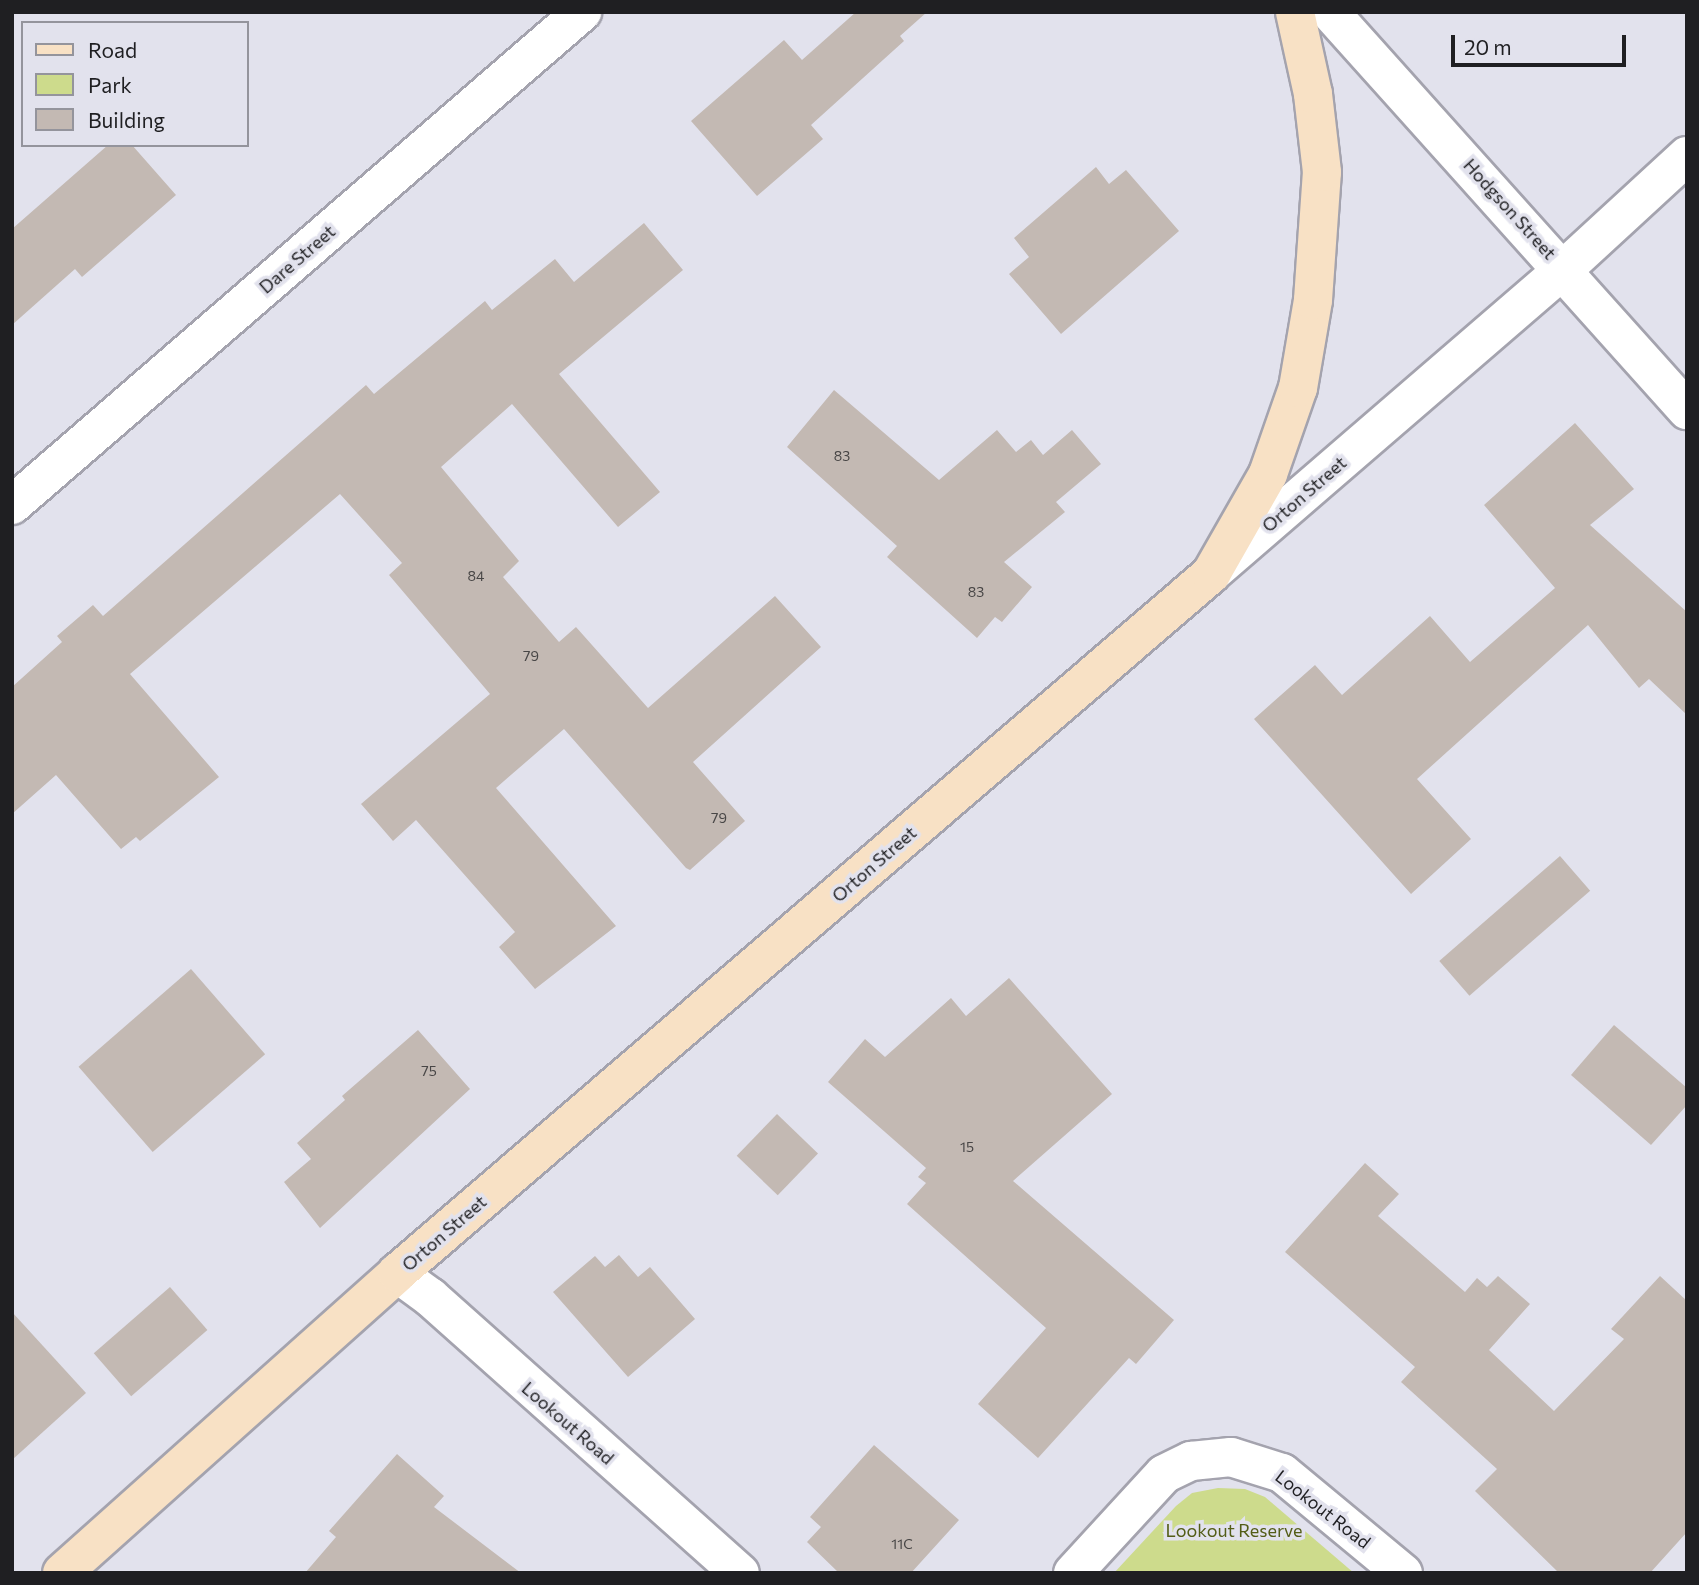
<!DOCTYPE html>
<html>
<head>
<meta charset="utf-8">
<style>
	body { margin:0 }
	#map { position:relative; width:1699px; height:1585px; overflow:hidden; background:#e2e2ed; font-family:Commissioner,sans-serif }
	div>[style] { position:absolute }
	.green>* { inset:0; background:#cddb8c }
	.building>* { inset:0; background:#c3b9b3; transform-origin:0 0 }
	.roads { filter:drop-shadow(2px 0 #a4a3ae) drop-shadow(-2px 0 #a4a3ae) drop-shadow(0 2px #a4a3ae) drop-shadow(0 -2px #a4a3ae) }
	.street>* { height:38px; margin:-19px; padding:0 19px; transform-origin:19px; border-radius:19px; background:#fff }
	.secondary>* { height:38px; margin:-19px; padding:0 19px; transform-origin:19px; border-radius:19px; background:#f8e1c5 }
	span { translate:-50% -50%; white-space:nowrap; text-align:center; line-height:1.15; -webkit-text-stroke:7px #e2e2ed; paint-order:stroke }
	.number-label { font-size:14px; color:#484646 }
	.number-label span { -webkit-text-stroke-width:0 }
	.street-label { font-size:18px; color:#1f1f22 }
	.park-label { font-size:18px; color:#535d17 }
	.frame { position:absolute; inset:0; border:14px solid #1f1f22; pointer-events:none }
	.legend { position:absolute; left:21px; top:21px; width:228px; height:126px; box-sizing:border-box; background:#e2e2ed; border:2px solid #94949c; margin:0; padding:9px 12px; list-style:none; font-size:21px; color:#1f1f22 }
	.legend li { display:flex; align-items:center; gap:14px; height:35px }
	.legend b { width:35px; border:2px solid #94949c }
	.scale { position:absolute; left:1451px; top:35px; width:175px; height:32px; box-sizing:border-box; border:4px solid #1f1f22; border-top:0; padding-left:9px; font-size:21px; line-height:24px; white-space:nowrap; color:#1f1f22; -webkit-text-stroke:5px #e2e2ed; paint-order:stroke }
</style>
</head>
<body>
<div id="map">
	<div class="green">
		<i style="clip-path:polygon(1218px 1488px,1245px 1489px,1265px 1497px,1354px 1573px,1114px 1573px,1176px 1506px,1192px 1493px)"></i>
	</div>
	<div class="building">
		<i style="clip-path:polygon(856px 12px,927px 12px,900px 36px,904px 41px,811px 125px,823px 139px,757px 196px,691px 121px,784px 40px,802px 60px)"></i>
		<i style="clip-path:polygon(108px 145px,132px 145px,176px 195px,82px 277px,75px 269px,12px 325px,12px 229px)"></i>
		<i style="clip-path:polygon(1096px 167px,1109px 184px,1126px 170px,1179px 231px,1061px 334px,1009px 274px,1029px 257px,1014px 238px)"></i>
		<i style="clip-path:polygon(644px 223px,683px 270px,559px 374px,660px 492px,618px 527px,512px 404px,441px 467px,519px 561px,503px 577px,559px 642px,576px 627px,648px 708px,775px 596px,821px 647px,693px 762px,745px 821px,690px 870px,686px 868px,564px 729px,496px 788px,616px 926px,535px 989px,499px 947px,515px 932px,416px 820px,393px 841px,361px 804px,490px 694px,389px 575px,402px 563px,340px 494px,130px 674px,219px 777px,140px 841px,136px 837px,121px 849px,56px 775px,12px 814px,12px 687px,62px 642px,57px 636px,93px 605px,103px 616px,366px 385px,374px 394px,485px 301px,492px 310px,555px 259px,574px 282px)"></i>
		<i style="clip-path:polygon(834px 390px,939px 480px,997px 430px,1016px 452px,1031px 440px,1043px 455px,1072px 430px,1101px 464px,1056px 502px,1065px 512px,1004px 562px,1032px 587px,1002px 622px,995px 617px,977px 638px,887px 557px,897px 546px,787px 447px)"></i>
		<i style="clip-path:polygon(1575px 423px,1634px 489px,1590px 525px,1687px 612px,1687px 715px,1649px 679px,1639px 688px,1588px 625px,1417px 779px,1471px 839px,1411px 894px,1254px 719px,1315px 665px,1342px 695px,1430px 616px,1470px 662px,1555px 588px,1484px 505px)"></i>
		<i style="left:1560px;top:856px;width:46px;height:160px;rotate:49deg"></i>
		<i style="left:191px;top:969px;width:113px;height:149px;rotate:49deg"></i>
		<i style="clip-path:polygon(1009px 978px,1112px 1094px,1013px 1181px,1174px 1320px,1136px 1364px,1129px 1358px,1038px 1458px,978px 1404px,1046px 1328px,907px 1204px,926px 1183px,918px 1177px,926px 1168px,828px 1082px,865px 1039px,885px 1057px,951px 998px,966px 1016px)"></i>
		<i style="clip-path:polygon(1614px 1025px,1687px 1088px,1687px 1105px,1651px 1145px,1571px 1075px)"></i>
		<i style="clip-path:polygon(418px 1030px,470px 1089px,320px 1228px,284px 1182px,311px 1159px,297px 1143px,345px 1100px,342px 1096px)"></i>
		<i style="left:777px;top:1114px;width:57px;height:58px;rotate:44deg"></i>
		<i style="clip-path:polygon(1365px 1163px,1399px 1194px,1378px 1216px,1465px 1292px,1477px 1278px,1487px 1287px,1498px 1276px,1530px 1304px,1489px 1350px,1554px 1411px,1624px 1339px,1611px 1329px,1660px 1276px,1687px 1301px,1687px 1532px,1650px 1573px,1559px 1573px,1475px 1491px,1497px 1469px,1401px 1382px,1415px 1367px,1285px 1252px)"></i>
		<i style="clip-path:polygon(619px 1255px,638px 1277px,650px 1267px,695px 1319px,628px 1377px,553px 1292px,595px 1256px,605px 1267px)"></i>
		<i style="left:170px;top:1287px;width:57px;height:101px;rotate:49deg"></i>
		<i style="clip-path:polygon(12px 1312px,86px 1393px,12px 1460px)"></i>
		<i style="clip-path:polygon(874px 1445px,959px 1520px,911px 1573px,839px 1573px,807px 1542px,821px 1527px,810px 1517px)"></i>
		<i style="clip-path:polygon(397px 1454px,444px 1496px,434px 1507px,521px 1573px,305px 1573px,336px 1537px,329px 1531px)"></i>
	</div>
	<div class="roads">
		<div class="street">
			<i style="left:1330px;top:12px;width:535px;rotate:48.11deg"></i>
			<i style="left:12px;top:505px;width:754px;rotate:-40.86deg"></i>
			<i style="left:1215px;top:570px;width:461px;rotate:-40.8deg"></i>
			<i style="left:1564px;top:269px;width:167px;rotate:-42.6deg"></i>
			<i style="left:397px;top:1273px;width:41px;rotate:36deg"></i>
			<i style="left:430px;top:1297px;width:415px;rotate:41.7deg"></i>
			<i style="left:1073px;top:1573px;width:134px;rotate:-47.4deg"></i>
			<i style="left:1164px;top:1474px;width:30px;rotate:-26deg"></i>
			<i style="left:1191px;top:1461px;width:40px;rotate:-5.7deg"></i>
			<i style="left:1231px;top:1457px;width:53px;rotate:17.4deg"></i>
			<i style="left:1282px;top:1473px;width:157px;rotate:39.6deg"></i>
		</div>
		<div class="secondary">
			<i style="left:62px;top:1573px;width:450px;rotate:-41.8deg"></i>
			<i style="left:397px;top:1273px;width:1073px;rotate:-40.65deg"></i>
			<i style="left:1211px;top:574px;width:115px;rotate:-60.3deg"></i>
			<i style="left:1268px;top:474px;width:91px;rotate:-70.8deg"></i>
			<i style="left:1298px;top:388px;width:89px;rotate:-80.3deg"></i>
			<i style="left:1313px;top:300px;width:128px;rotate:-86deg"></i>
			<i style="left:1322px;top:172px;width:79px;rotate:-96.6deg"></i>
			<i style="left:1313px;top:94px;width:84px;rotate:-102.4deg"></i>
		</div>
	</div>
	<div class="number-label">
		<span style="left:842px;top:456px">83</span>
		<span style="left:476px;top:576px">84</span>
		<span style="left:976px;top:592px">83</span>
		<span style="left:531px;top:656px">79</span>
		<span style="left:719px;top:818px">79</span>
		<span style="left:429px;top:1071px">75</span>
		<span style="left:967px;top:1147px">15</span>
		<span style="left:902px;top:1544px">11C</span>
	</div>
	<div class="street-label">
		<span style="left:1510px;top:209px;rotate:48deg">Hodgson Street</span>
		<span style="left:297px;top:259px;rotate:-41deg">Dare Street</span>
		<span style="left:1304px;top:494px;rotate:-41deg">Orton Street</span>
		<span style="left:874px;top:864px;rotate:-41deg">Orton Street</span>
		<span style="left:444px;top:1233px;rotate:-41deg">Orton Street</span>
		<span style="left:568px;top:1423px;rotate:41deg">Lookout Road</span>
		<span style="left:1323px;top:1509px;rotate:38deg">Lookout Road</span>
	</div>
	<div class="park-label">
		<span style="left:1234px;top:1530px">Lookout Reserve</span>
	</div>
	<div class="frame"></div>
	<ul class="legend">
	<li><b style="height:9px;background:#f8e1c5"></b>Road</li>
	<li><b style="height:19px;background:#cddb8c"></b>Park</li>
	<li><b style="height:19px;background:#c3b9b3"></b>Building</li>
	</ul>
	<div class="scale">20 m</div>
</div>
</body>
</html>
